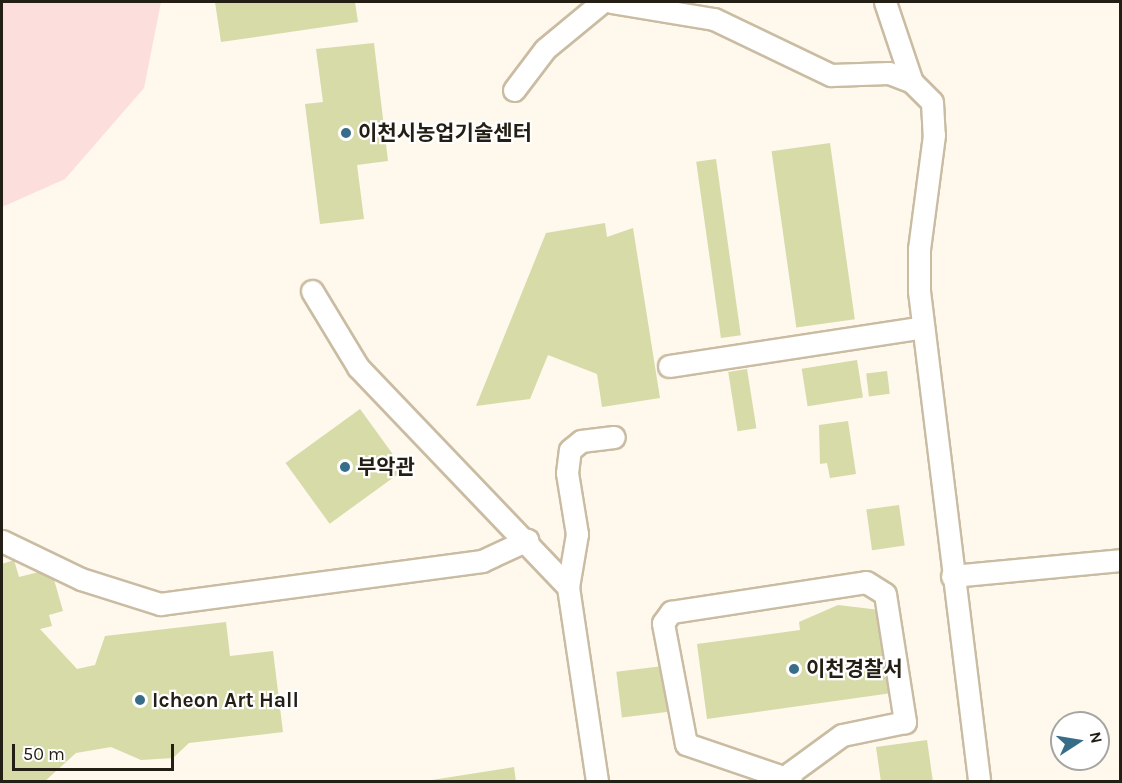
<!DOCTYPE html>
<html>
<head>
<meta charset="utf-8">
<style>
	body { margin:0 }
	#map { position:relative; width:1122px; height:783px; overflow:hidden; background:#fef8ed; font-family:Karla,"Noto Sans KR",sans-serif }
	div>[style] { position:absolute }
	.green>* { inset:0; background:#fcdedd }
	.building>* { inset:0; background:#d6dba8; transform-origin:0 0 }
	.roads { filter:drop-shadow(2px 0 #cabca2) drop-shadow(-2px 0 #cabca2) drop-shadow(0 2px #cabca2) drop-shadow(0 -2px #cabca2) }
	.minor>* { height:21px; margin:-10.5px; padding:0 10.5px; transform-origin:10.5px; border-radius:10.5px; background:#fff }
	.dots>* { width:16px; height:16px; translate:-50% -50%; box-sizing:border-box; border:3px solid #fff; border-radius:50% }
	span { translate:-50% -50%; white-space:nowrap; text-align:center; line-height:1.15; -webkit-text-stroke:4.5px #fff; paint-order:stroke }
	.poi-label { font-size:21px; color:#241f15; font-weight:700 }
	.left { translate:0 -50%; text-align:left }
	.frame { position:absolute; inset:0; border:3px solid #241f15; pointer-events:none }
	.north { position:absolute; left:1050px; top:711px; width:60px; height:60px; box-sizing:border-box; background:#fff; border:2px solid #a7a5a1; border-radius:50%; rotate:78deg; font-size:16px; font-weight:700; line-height:24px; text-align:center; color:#241f15 }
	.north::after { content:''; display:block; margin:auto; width:21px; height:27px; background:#386d89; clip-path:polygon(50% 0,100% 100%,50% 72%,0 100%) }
	.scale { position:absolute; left:12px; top:744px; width:162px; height:27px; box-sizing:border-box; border:3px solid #241f15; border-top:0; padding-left:8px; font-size:18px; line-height:21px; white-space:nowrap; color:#241f15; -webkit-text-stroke:4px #fff; paint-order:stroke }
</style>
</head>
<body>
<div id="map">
	<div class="green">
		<i style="clip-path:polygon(2px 2px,161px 2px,144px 88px,65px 179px,2px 207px)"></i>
	</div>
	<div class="building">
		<i style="clip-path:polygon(215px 2px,355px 2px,358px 22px,221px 42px)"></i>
		<i style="clip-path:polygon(374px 43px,388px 161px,357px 165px,364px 219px,320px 224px,305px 104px,323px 102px,316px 49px)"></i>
		<i style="left:830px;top:143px;width:178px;height:59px;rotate:82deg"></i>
		<i style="left:716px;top:159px;width:178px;height:20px;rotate:82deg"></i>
		<i style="clip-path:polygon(605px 223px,607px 237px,633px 228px,660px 398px,602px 407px,597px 374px,548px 355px,530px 399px,476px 406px,546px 233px)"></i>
		<i style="left:857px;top:360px;width:38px;height:56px;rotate:81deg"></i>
		<i style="left:747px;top:369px;width:60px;height:19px;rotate:81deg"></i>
		<i style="left:887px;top:371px;width:23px;height:21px;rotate:83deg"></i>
		<i style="left:360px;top:409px;width:75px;height:92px;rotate:54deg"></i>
		<i style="clip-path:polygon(848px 421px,856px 474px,830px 478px,827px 463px,820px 464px,819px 425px)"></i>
		<i style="left:899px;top:505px;width:41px;height:33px;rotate:82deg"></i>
		<i style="clip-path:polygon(14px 560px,19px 577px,51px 569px,63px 611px,49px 615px,52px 626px,40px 629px,77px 669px,95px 665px,105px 636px,226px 622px,230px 656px,273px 651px,283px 732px,189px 743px,173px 758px,141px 760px,111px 747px,76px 753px,44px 782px,2px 782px,2px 564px)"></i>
		<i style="clip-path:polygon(838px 605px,880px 610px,892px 693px,707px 719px,697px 644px,800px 630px,799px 622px)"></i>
		<i style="left:663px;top:666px;width:46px;height:47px;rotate:83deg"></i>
		<i style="clip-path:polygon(927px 740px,933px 782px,881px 782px,876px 747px)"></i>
		<i style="clip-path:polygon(514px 767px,516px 782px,432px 782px,432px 780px)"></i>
	</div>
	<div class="roads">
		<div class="minor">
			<i style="left:611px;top:2px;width:104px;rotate:9.4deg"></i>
			<i style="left:714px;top:19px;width:130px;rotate:25.6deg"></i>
			<i style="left:831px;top:75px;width:58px;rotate:-2deg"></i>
			<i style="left:889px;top:73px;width:25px;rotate:21deg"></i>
			<i style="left:912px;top:82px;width:28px;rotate:45deg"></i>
			<i style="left:932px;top:102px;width:33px;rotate:87deg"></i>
			<i style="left:934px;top:135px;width:115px;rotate:97.5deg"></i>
			<i style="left:919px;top:249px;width:42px;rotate:90deg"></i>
			<i style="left:919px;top:291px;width:495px;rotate:83deg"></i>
			<i style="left:885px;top:2px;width:84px;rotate:71.4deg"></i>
			<i style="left:514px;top:90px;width:51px;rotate:-52.9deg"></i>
			<i style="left:545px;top:49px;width:74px;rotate:-39.5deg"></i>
			<i style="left:312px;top:291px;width:89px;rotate:58.8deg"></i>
			<i style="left:358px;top:367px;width:304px;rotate:46.3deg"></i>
			<i style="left:568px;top:587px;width:197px;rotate:81.5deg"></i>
			<i style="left:669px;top:366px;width:257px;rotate:-8.7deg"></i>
			<i style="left:2px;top:541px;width:88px;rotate:25.7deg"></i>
			<i style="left:81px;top:579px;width:83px;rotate:17.6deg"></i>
			<i style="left:160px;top:604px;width:325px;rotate:-7.6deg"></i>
			<i style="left:482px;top:561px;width:50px;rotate:-25deg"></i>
			<i style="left:952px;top:576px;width:169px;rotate:-5.4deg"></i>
			<i style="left:568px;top:587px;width:54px;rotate:-80.4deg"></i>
			<i style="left:577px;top:534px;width:62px;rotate:-99.3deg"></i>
			<i style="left:567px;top:473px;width:23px;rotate:-83deg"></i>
			<i style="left:570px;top:450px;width:14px;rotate:-39deg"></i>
			<i style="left:581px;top:441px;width:33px;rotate:-7deg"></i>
			<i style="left:778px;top:782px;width:7px;rotate:-98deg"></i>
			<i style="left:777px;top:775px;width:96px;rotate:-161.2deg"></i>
			<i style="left:686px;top:744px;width:123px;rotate:-100.8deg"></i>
			<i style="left:663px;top:623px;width:14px;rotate:-54deg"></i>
			<i style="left:671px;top:612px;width:197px;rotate:-8.7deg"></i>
			<i style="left:866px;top:582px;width:22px;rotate:32deg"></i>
			<i style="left:885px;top:594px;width:130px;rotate:81.1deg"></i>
			<i style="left:905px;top:722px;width:64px;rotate:168.3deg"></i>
			<i style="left:842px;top:735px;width:64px;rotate:143.8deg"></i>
			<i style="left:790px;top:773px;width:9px;rotate:84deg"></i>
		</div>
	</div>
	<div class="dots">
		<i style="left:346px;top:133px;background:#386d89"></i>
		<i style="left:345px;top:467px;background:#386d89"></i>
		<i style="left:794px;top:669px;background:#386d89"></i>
		<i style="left:140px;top:700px;background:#386d89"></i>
	</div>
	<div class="poi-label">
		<span class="left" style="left:358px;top:133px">이천시농업기술센터</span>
		<span class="left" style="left:357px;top:467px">부악관</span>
		<span class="left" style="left:806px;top:669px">이천경찰서</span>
		<span class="left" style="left:152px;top:700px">Icheon Art Hall</span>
	</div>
	<div class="frame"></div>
	<div class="north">N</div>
	<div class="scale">50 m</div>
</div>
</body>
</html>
